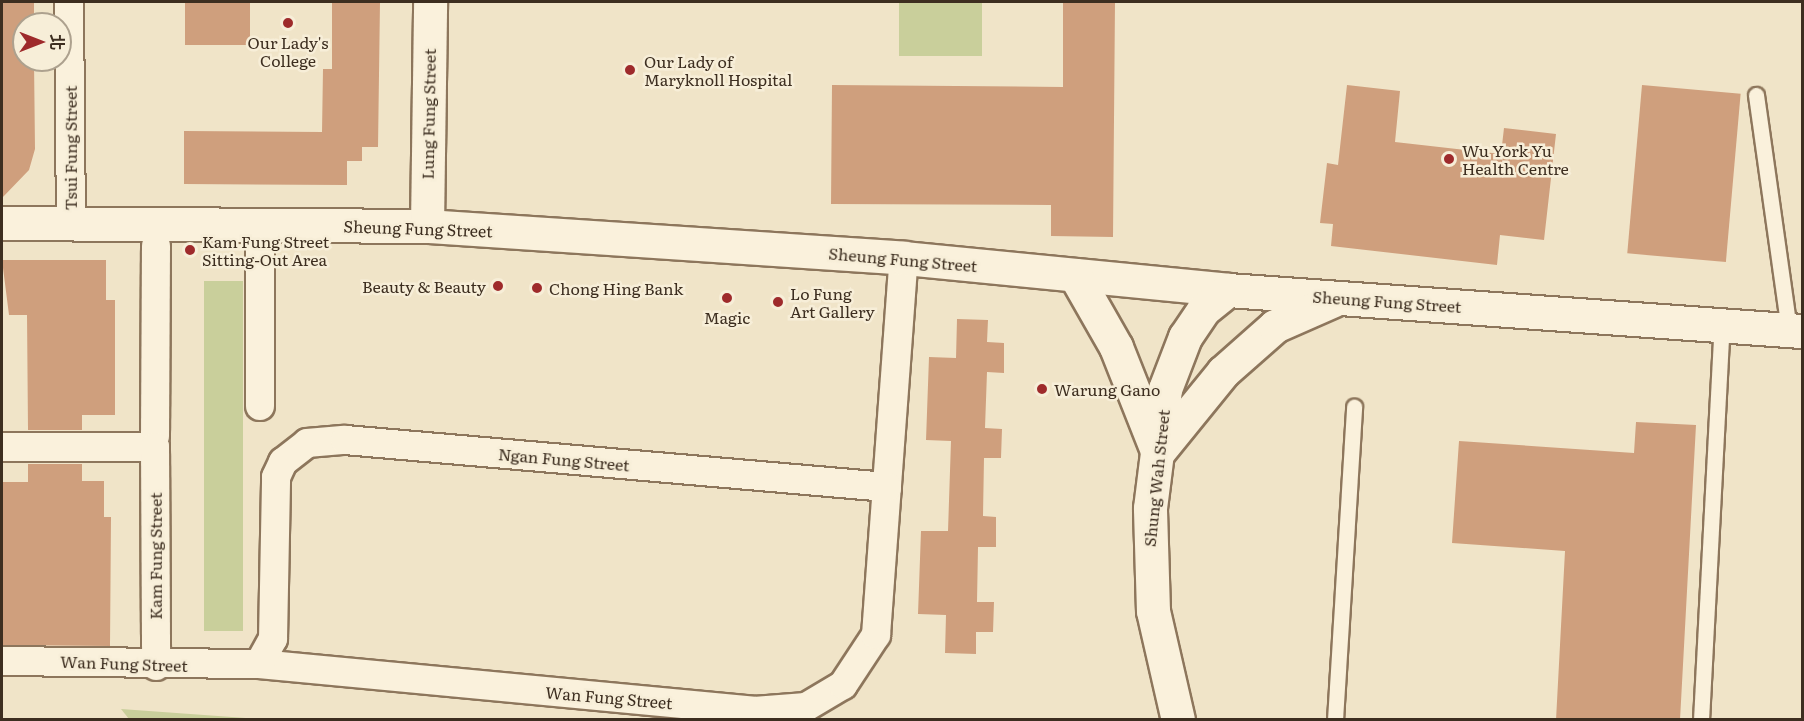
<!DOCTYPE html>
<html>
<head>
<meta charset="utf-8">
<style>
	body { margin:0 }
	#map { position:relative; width:1804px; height:721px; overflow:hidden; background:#f0e4c8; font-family:Literata,"Noto Sans TC",serif }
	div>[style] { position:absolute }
	.green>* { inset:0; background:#c9cf9b; transform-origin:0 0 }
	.building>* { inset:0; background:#cf9f7d; transform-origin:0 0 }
	.roads { filter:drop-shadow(2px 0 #8d765c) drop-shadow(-2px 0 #8d765c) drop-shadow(0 2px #8d765c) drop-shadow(0 -2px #8d765c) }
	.lane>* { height:15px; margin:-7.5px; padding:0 7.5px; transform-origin:7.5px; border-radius:7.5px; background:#faf1dc }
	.street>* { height:28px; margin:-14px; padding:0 14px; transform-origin:14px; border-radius:14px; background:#faf1dc }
	.secondary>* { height:33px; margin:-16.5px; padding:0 16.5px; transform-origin:16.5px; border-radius:16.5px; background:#faf1dc }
	.dots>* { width:16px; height:16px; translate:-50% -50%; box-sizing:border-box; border:3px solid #f7eed8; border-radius:50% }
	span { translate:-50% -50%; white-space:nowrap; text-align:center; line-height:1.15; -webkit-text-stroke:5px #f7eed8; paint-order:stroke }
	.poi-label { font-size:16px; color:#3d2e20 }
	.left { translate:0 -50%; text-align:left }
	.right { translate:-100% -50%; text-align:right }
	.street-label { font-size:16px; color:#3d2e20 }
	.frame { position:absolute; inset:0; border:3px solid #3d2e20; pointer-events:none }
	.north { position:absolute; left:12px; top:12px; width:60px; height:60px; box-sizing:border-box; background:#f7eed8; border:2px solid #ada18e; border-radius:50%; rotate:90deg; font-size:16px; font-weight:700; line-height:24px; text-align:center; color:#3d2e20 }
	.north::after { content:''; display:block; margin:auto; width:21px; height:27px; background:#9e2a2b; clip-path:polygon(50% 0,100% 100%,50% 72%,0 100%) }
</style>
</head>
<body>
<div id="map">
	<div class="green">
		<i style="left:899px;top:2px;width:83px;height:54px"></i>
		<i style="left:204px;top:281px;width:39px;height:350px"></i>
		<i style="clip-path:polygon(121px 709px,260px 719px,129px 719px)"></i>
	</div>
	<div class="building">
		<i style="clip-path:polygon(2px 2px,34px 2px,34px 24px,24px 24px,24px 60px,34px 60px,35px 149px,29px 170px,2px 198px)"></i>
		<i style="left:185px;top:2px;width:65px;height:43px"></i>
		<i style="clip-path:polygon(332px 2px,380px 2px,378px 147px,362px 147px,362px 161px,347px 161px,347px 185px,184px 184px,184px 131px,322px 132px,323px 69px,332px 69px)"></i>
		<i style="clip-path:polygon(1063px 2px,1115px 2px,1113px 237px,1051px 236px,1051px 205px,831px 204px,832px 85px,1063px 87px)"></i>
		<i style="clip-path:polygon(1347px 85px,1400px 91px,1395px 142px,1501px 154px,1504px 128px,1556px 134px,1544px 240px,1500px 235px,1497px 265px,1331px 246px,1333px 224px,1320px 223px,1327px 163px,1338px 165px)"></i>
		<i style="left:1642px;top:85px;width:99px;height:169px;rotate:5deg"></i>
		<i style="clip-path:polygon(2px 260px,106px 260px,106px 300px,115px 300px,115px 415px,82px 415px,82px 430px,28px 430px,27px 315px,9px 315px)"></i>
		<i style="clip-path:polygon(957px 319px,988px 320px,987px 342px,1004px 343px,1004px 373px,987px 372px,985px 428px,1002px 429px,1001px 458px,984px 458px,983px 516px,996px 517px,996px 547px,978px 547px,977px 602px,994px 602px,993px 632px,976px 632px,976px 654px,945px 653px,946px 615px,918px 614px,921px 531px,948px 531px,951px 441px,926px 440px,929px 357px,956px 358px)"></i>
		<i style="clip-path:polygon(1636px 422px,1696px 425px,1680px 720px,1556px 720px,1565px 551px,1452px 543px,1459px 441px,1634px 453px)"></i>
		<i style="clip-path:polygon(28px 464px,82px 464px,82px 481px,104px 481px,104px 517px,111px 517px,110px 646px,2px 645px,2px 482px,28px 482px)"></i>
	</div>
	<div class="roads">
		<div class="lane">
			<i style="left:1756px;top:95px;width:237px;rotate:82deg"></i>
			<i style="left:1335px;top:720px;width:314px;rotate:-86.5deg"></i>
			<i style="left:1701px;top:720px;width:397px;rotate:-87deg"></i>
		</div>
		<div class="street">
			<i style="left:69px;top:2px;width:221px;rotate:89.5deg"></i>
			<i style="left:260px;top:406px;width:159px;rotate:-90deg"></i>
			<i style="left:155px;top:436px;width:190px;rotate:-89.7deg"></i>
			<i style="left:2px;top:447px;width:153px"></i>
			<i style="left:155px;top:447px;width:219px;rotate:89.7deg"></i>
			<i style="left:2px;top:661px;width:257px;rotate:0.7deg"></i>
			<i style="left:259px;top:664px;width:497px;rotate:5.4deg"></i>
			<i style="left:754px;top:711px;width:52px;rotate:-4.4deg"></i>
			<i style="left:806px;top:707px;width:43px;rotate:-30.7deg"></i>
			<i style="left:843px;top:685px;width:60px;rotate:-56.6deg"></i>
			<i style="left:876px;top:635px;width:378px;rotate:-85.8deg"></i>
			<i style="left:259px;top:664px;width:29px;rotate:-61deg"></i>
			<i style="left:273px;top:639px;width:162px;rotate:-88.9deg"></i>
			<i style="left:276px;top:477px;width:17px;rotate:-65deg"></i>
			<i style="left:283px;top:462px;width:31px;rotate:-38deg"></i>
			<i style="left:307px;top:443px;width:38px;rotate:-5deg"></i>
			<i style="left:345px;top:440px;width:544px;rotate:4.96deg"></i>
		</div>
		<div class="secondary">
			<i style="left:2px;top:223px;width:425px;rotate:0.4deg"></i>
			<i style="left:427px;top:226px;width:478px;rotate:3.8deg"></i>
			<i style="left:904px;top:258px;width:326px;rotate:5.6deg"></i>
			<i style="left:1228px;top:290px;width:575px;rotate:4.09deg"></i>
			<i style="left:427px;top:226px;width:224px;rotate:-89.2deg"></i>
			<i style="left:1075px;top:275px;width:83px;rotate:60.3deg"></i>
			<i style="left:1116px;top:347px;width:109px;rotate:68.4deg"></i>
			<i style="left:1158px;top:452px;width:103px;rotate:-50.9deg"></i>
			<i style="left:1223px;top:372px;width:69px;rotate:-41.5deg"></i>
			<i style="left:1275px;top:326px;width:64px;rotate:-23.8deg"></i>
			<i style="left:1178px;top:720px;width:112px;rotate:-102.9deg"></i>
			<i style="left:1153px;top:611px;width:103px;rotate:-91.7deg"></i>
			<i style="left:1150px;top:508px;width:120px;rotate:-82.8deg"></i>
			<i style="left:1165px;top:389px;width:56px;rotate:-69deg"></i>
			<i style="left:1185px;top:337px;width:32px;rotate:-56deg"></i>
			<i style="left:1203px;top:310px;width:32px;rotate:-39deg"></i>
		</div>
	</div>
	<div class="dots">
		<i style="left:288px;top:23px;background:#9e2a2b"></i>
		<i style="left:630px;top:70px;background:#9e2a2b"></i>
		<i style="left:1449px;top:159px;background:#9e2a2b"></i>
		<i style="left:190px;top:250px;background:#9e2a2b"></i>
		<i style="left:498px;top:286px;background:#9e2a2b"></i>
		<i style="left:537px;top:288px;background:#9e2a2b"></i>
		<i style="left:727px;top:298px;background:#9e2a2b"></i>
		<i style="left:778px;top:302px;background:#9e2a2b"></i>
		<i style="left:1042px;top:389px;background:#9e2a2b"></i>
	</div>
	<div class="poi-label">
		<span style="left:288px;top:51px">Our Lady's<br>College</span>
		<span class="left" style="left:644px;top:70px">Our Lady of<br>Maryknoll Hospital</span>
		<span class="left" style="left:1462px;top:159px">Wu York Yu<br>Health Centre</span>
		<span class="left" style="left:202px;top:250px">Kam Fung Street<br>Sitting-Out Area</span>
		<span class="right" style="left:486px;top:286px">Beauty &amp; Beauty</span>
		<span class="left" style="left:549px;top:288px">Chong Hing Bank</span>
		<span class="left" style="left:790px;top:302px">Lo Fung<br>Art Gallery</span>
		<span style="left:727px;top:317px">Magic</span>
		<span class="left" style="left:1054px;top:389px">Warung Gano</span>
	</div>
	<div class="street-label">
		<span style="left:428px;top:114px;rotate:-89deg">Lung Fung Street</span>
		<span style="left:70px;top:148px;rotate:-90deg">Tsui Fung Street</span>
		<span style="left:418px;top:228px;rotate:2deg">Sheung Fung Street</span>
		<span style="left:903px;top:259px;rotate:5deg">Sheung Fung Street</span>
		<span style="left:1387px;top:301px;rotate:4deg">Sheung Fung Street</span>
		<span style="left:564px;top:459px;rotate:5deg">Ngan Fung Street</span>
		<span style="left:1156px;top:478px;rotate:-84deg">Shung Wah Street</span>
		<span style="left:155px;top:556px;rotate:-90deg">Kam Fung Street</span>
		<span style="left:124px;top:663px;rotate:2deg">Wan Fung Street</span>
		<span style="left:609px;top:697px;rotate:5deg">Wan Fung Street</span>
	</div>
	<div class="frame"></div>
	<div class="north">北</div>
</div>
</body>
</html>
